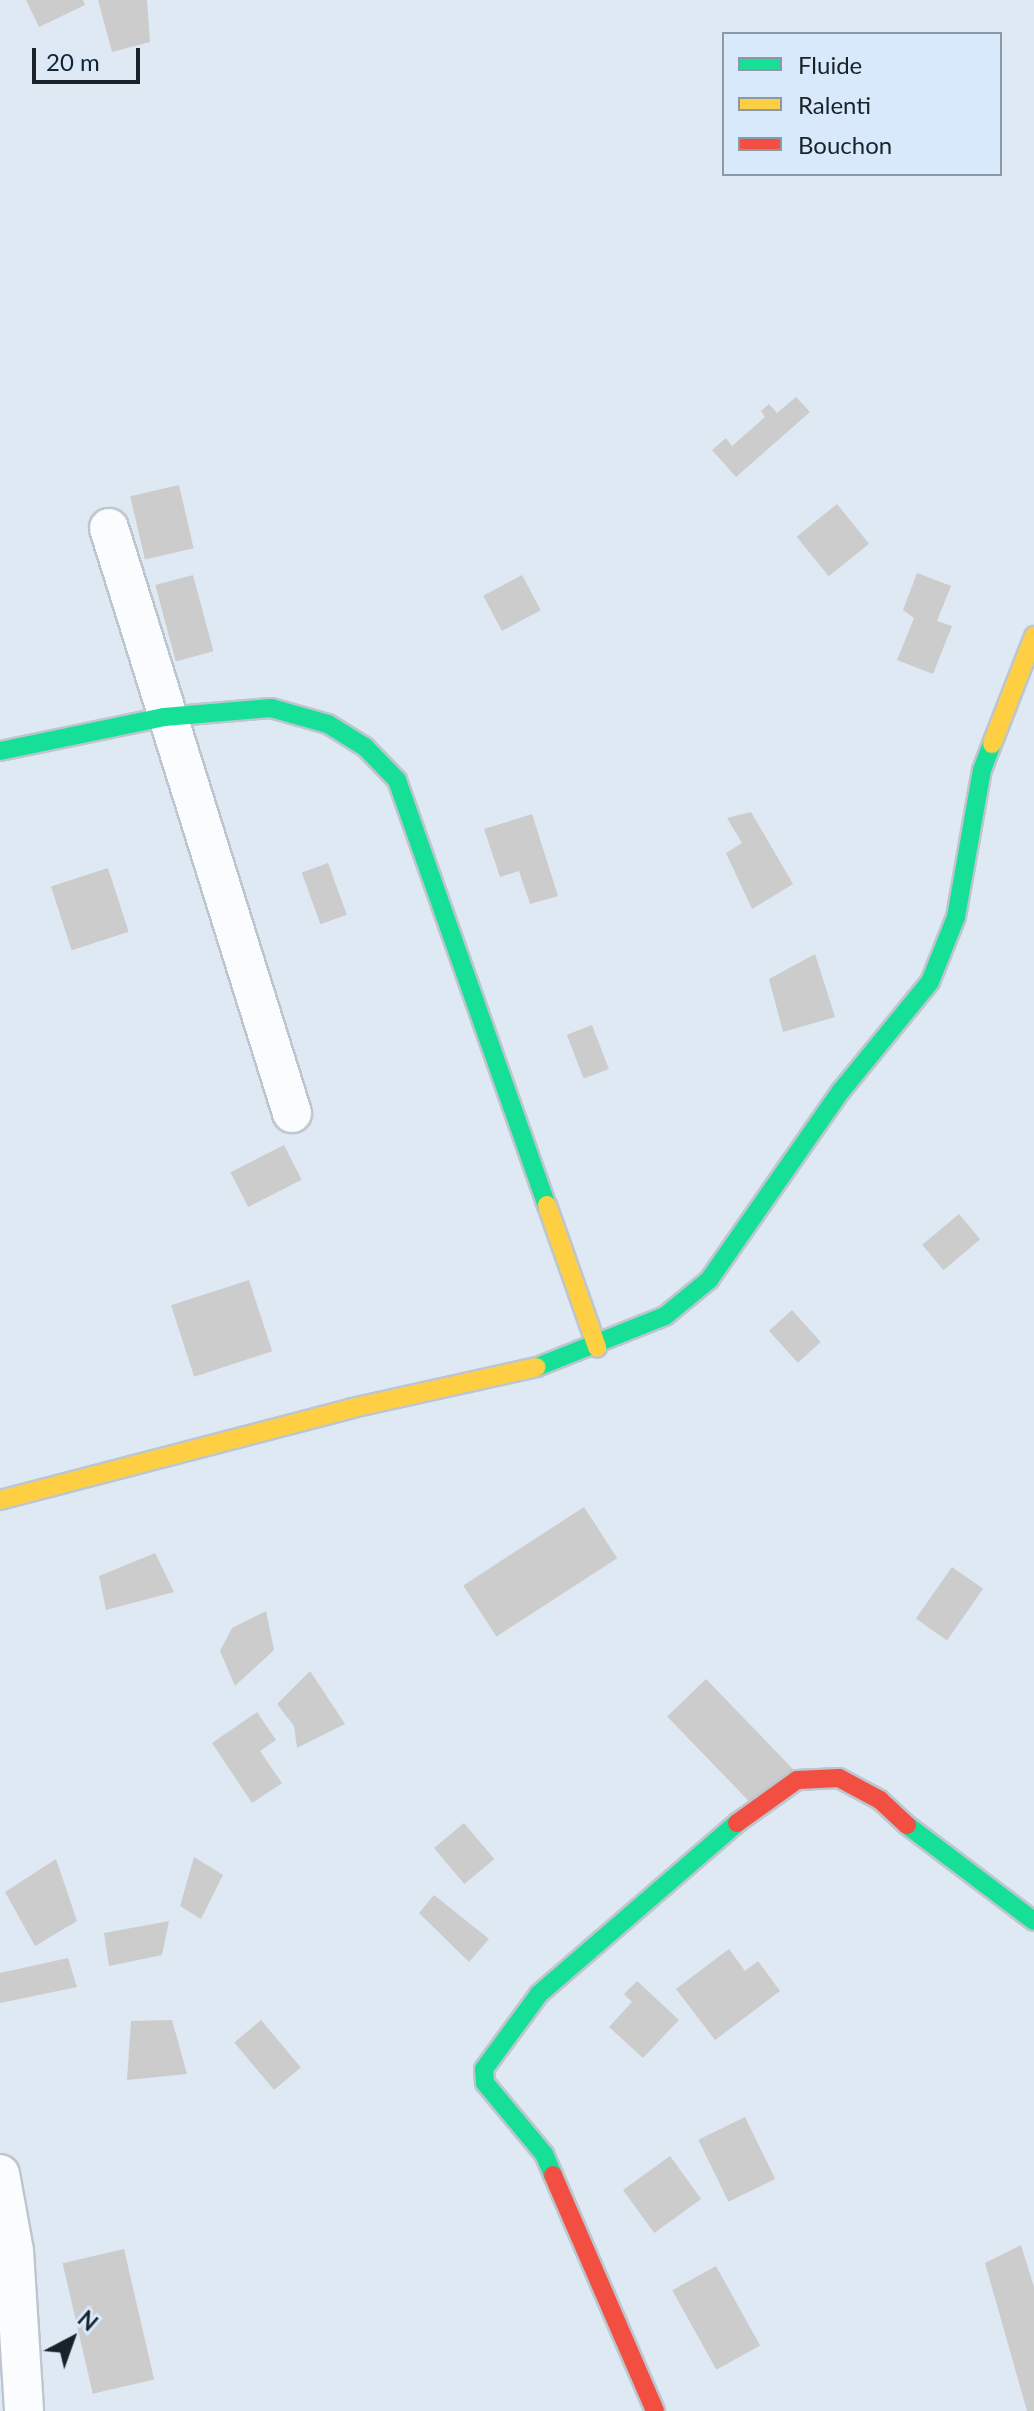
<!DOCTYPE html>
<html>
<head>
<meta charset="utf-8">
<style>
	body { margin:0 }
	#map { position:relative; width:1034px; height:2411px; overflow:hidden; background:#dfe9f3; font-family:Lato,sans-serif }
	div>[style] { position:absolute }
	.building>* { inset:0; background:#ccc; transform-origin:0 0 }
	.roads { filter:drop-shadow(2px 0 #bdc6ce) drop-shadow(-2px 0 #bdc6ce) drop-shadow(0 2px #bdc6ce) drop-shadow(0 -2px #bdc6ce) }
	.street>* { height:38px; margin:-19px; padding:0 19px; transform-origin:19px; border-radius:19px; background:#fafcfd }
	.fast>* { height:18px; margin:-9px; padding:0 9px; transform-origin:9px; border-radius:9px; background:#16e098 }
	.slow>* { height:18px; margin:-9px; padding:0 9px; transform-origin:9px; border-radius:9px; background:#ffcf43 }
	.jam>* { height:18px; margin:-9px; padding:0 9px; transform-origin:9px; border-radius:9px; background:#f24e42 }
	span { translate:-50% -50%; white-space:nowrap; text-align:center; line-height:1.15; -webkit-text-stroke:8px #d7e9fb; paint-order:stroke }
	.legend { position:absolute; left:722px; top:32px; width:280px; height:144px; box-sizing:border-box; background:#d7e9fb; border:2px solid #8b99a7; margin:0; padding:10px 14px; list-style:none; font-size:24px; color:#192129 }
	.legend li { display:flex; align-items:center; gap:16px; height:40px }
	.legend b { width:40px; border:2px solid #8b99a7 }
	.north { position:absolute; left:32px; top:2299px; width:80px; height:80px; -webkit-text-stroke:6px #d7e9fb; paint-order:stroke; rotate:41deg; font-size:22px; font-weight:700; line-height:32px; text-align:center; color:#192129 }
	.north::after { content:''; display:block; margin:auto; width:28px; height:36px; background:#192129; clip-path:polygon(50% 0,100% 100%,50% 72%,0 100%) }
	.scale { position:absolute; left:32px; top:48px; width:108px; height:36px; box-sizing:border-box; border:4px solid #192129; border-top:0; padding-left:10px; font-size:24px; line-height:28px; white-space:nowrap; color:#192129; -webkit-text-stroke:6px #d7e9fb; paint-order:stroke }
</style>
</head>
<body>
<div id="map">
	<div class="building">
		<i style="clip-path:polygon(26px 0,83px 0,85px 5px,39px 27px)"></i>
		<i style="clip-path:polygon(98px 0,147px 0,150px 42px,112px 52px)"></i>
		<i style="clip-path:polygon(796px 397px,810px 412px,736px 477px,712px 450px,726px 438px,732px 446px,765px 417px,761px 411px,769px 404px,777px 413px)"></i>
		<i style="left:179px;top:485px;width:65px;height:50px;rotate:77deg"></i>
		<i style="left:837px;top:504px;width:51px;height:52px;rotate:51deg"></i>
		<i style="clip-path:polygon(917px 573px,951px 586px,937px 621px,952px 626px,933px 674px,897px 660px,914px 618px,903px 610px)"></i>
		<i style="left:193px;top:575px;width:79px;height:39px;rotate:75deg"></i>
		<i style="left:522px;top:575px;width:40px;height:44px;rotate:62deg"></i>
		<i style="clip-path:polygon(751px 812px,793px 884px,752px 909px,726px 853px,742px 843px,727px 818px)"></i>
		<i style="clip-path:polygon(532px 814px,558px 896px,530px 904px,519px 871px,500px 877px,484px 829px)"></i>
		<i style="left:328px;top:863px;width:55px;height:28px;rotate:70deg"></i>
		<i style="left:108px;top:868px;width:67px;height:60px;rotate:72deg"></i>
		<i style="clip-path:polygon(815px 954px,835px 1017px,783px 1032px,769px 979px)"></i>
		<i style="left:592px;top:1025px;width:47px;height:27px;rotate:69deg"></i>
		<i style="left:284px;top:1145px;width:39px;height:60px;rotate:63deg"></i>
		<i style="left:959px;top:1214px;width:33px;height:48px;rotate:50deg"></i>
		<i style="left:249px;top:1280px;width:75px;height:82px;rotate:72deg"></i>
		<i style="left:792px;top:1310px;width:43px;height:31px;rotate:48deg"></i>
		<i style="left:584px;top:1507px;width:61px;height:144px;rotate:57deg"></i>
		<i style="clip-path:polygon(155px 1553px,174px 1592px,106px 1610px,99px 1576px)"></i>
		<i style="left:952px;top:1567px;width:38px;height:63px;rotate:35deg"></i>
		<i style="clip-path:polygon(266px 1611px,274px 1650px,235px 1686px,220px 1651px,232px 1628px)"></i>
		<i style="clip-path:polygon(310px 1671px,345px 1724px,297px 1748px,294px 1726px,277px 1704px)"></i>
		<i style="left:706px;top:1679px;width:125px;height:54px;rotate:46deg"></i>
		<i style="clip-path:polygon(257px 1712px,276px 1740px,260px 1751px,282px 1783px,252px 1803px,212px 1743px)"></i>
		<i style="left:464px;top:1823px;width:47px;height:39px;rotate:50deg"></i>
		<i style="clip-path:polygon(194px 1857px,223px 1875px,201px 1919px,180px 1906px)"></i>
		<i style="clip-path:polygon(56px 1859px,77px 1921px,35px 1946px,5px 1892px)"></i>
		<i style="clip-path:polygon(434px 1895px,489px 1939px,469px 1962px,419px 1913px)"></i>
		<i style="clip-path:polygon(169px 1921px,162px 1955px,109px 1966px,104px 1933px)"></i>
		<i style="clip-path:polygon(729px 1949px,745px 1971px,758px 1961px,780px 1991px,715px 2040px,676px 1989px)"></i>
		<i style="clip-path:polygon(68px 1958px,77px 1987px,0 2003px,0 1973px)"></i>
		<i style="clip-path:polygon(637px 1981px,679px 2020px,643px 2058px,609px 2027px,632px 2002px,624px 1994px)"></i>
		<i style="clip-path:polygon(172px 2020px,187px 2074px,127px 2080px,131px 2021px)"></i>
		<i style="left:261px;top:2020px;width:62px;height:35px;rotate:50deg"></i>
		<i style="left:745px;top:2117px;width:69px;height:52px;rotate:64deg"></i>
		<i style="left:670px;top:2156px;width:53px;height:58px;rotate:54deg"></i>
		<i style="clip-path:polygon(1021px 2245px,1034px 2287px,1034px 2411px,1027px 2411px,985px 2263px)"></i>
		<i style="left:124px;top:2249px;width:134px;height:63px;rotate:77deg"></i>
		<i style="left:716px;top:2266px;width:91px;height:50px;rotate:61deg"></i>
	</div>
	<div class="roads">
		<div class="street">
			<i style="left:109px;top:528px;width:613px;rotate:72.63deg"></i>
			<i style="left:0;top:2174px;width:78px;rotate:79.7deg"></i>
			<i style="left:14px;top:2251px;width:160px;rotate:86.4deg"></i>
		</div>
		<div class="fast">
			<i style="left:0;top:751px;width:167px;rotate:-11.7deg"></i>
			<i style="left:164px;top:717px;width:107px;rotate:-4.8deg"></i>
			<i style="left:271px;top:708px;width:59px;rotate:15.7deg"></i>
			<i style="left:328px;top:724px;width:44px;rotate:31.9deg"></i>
			<i style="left:365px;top:747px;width:46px;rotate:45.9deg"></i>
			<i style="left:397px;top:780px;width:451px;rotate:70.6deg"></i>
			<i style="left:537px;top:1367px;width:138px;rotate:-21.7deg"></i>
			<i style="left:665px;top:1316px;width:57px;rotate:-39.3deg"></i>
			<i style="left:709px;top:1280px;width:231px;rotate:-55.1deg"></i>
			<i style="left:841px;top:1091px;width:141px;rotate:-50.8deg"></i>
			<i style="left:930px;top:982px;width:70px;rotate:-68.2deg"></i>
			<i style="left:956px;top:917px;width:149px;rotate:-80deg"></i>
			<i style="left:982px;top:770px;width:28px;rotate:-69deg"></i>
			<i style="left:907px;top:1825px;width:159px;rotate:37.1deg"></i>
			<i style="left:553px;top:2175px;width:23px;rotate:-113deg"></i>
			<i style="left:544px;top:2154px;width:92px;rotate:-129.7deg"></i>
			<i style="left:485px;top:2083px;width:14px;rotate:-94deg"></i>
			<i style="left:484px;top:2069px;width:93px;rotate:-53.7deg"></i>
			<i style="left:539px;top:1994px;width:262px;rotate:-40.8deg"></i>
		</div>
		<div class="slow">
			<i style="left:992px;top:744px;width:116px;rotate:-68.7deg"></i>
			<i style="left:547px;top:1205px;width:151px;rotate:70.6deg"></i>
			<i style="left:0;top:1500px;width:364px;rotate:-14.6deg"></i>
			<i style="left:352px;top:1408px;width:189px;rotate:-12.5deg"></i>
		</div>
		<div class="jam">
			<i style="left:737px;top:1823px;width:74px;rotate:-35.6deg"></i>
			<i style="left:797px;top:1780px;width:42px;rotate:-2.7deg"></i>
			<i style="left:839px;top:1778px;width:47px;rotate:28.2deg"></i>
			<i style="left:880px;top:1800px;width:37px;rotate:43deg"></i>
			<i style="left:553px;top:2175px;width:257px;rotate:66.6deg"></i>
		</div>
	</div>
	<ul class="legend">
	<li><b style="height:10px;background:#16e098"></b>Fluide</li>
	<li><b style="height:10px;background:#ffcf43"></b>Ralenti</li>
	<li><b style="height:10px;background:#f24e42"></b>Bouchon</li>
	</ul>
	<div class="north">N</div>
	<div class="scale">20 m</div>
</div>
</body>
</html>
